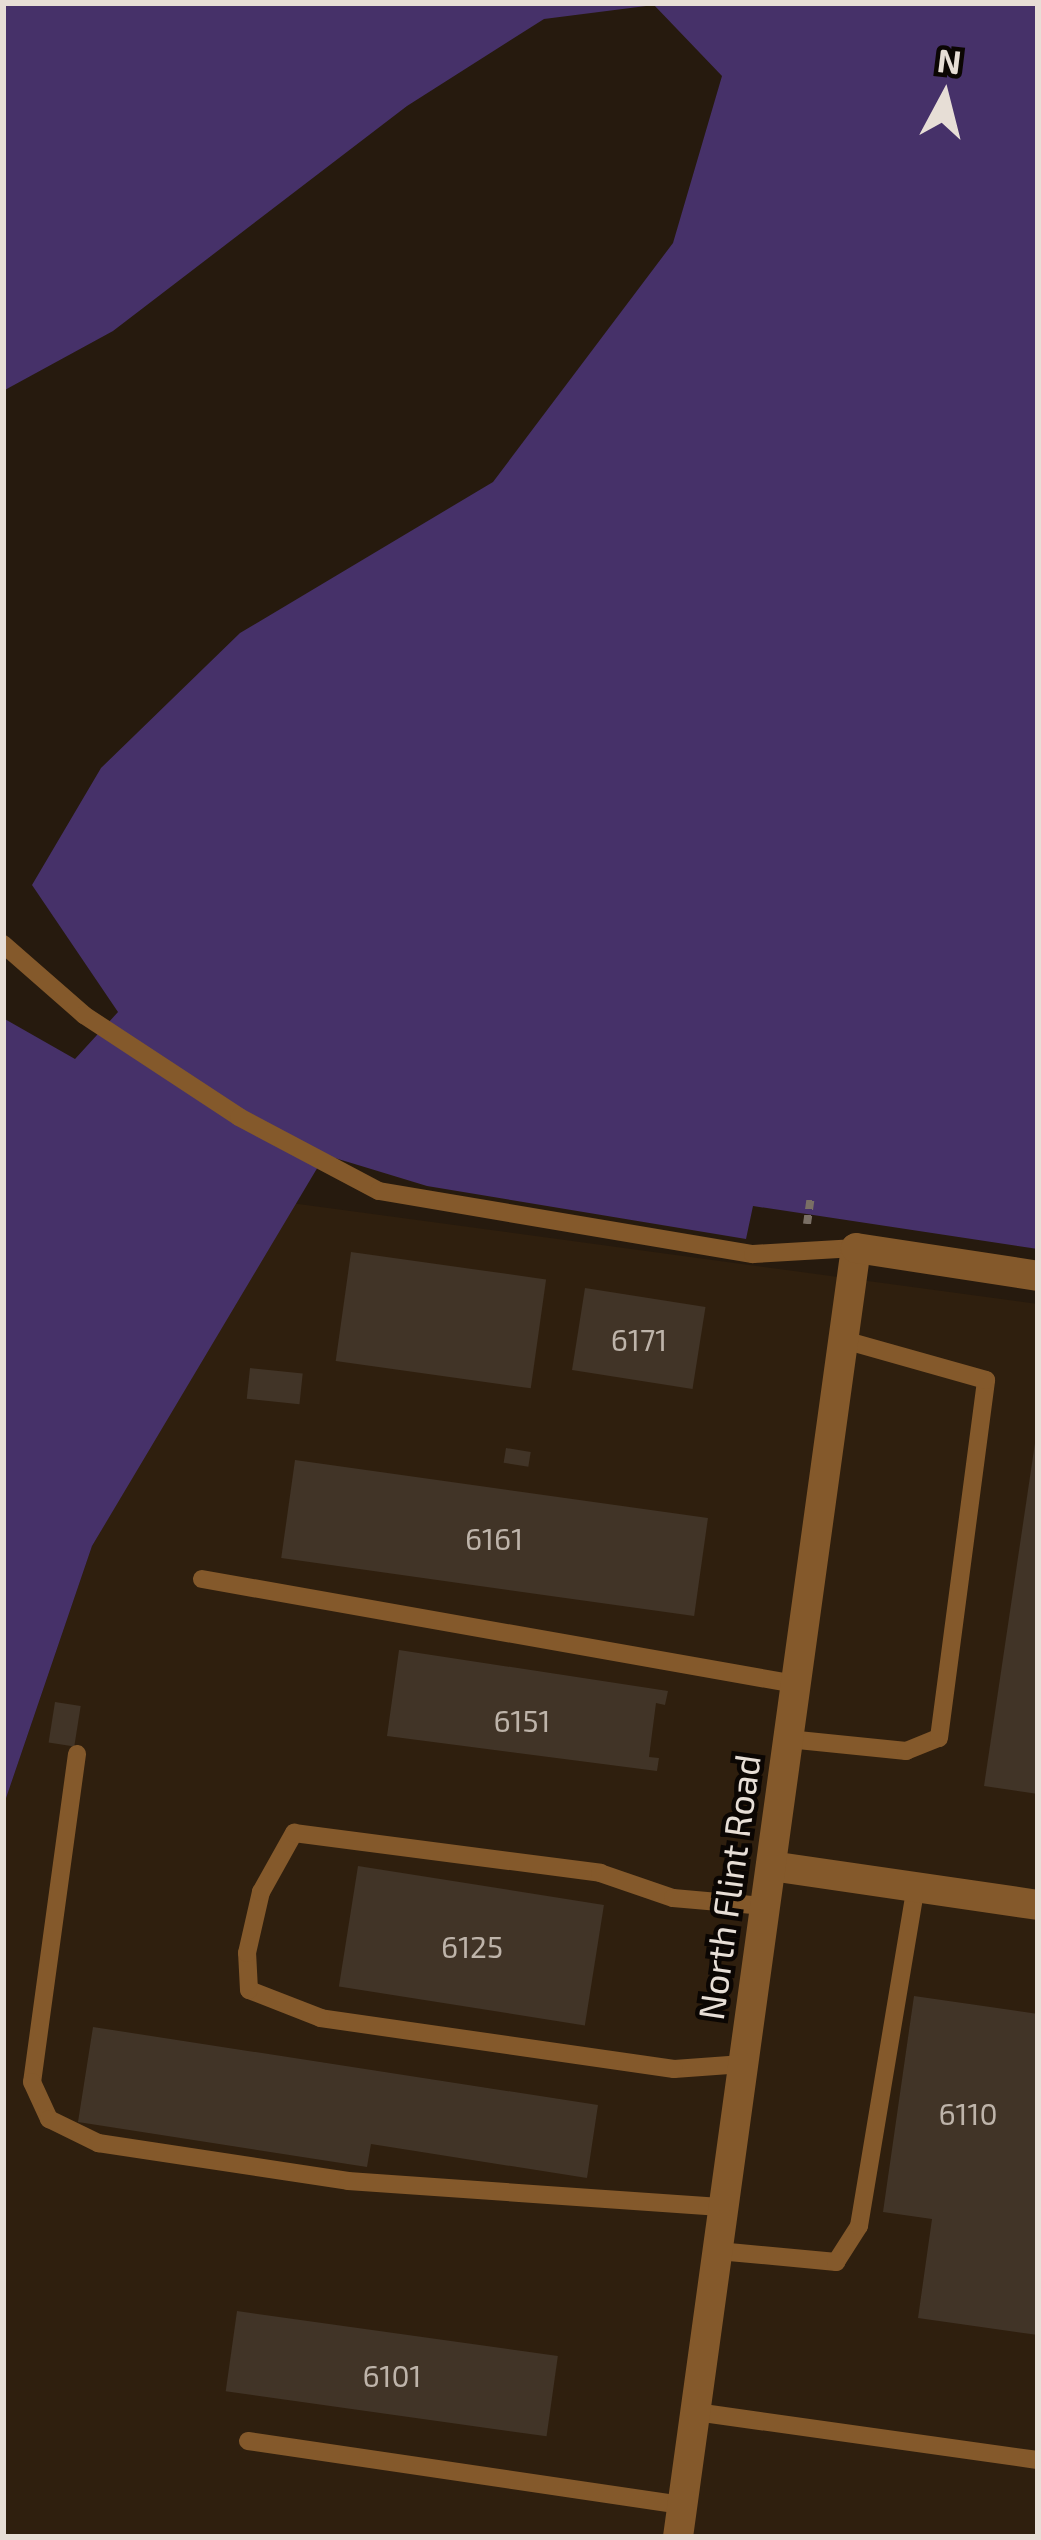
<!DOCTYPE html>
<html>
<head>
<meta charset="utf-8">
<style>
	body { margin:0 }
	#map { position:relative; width:1041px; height:2540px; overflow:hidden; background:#261a0e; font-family:"Exo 2",sans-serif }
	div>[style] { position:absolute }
	.built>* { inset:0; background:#2f1f0e }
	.green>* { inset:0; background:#463169 }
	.building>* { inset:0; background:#413427; transform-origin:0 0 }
	.path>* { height:8px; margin-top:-4px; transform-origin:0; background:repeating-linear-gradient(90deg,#7a6f65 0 9px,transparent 0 15px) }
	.service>* { height:18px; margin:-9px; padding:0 9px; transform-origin:9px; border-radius:9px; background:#84592b }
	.minor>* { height:30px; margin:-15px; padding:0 15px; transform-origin:15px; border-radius:15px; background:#84592b }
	span { translate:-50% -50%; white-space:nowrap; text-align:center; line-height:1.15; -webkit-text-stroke:9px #0b0603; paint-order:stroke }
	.number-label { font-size:30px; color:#beb4aa }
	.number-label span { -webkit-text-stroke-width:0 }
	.street-label { font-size:36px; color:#e7ded6 }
	.frame { position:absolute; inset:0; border:6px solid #e7ded6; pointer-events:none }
	.north { position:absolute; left:885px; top:36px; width:120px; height:120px; -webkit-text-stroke:9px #0b0603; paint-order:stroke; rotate:7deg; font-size:33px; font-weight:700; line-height:48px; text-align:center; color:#e7ded6 }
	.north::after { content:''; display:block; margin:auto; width:42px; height:54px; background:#e7ded6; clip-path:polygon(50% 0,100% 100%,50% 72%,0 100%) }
</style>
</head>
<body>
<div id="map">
	<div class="built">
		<i style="clip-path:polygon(291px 1203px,1038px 1304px,1038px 2537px,3px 2537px,3px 1807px,92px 1546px)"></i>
	</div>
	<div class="green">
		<i style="clip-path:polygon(3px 3px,1038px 3px,1038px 1249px,753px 1206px,746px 1239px,427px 1186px,325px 1155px,92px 1546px,3px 1807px,3px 1018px,75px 1059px,118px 1012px,32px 885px,101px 768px,240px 633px,493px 482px,673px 243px,722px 76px,654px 5px,544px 19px,407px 106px,113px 331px,3px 391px)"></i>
	</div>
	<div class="building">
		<i style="left:351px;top:1252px;width:197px;height:110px;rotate:8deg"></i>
		<i style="left:585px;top:1288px;width:122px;height:83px;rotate:9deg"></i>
		<i style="left:250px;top:1368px;width:53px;height:31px;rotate:6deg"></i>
		<i style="clip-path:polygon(1038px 1423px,1038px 1794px,984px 1786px)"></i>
		<i style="left:506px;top:1448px;width:25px;height:15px;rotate:9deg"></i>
		<i style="left:295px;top:1460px;width:417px;height:99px;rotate:8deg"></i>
		<i style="clip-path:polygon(399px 1650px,668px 1691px,665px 1705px,656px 1703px,649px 1757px,659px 1758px,657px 1771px,387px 1736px)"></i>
		<i style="left:55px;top:1702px;width:26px;height:41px;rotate:9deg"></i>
		<i style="left:358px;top:1866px;width:249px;height:122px;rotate:9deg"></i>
		<i style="clip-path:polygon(914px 1996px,1038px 2014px,1038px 2335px,918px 2318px,932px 2219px,883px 2212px)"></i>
		<i style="clip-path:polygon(93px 2027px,598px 2105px,587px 2178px,371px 2144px,367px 2167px,78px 2122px)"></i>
		<i style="left:237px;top:2311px;width:324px;height:81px;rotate:8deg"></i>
	</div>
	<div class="path">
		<i style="left:807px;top:1224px;width:28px;rotate:-82deg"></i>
	</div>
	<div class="service">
		<i style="left:3px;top:944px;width:108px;rotate:41.2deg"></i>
		<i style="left:84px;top:1015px;width:186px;rotate:33.3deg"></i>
		<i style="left:239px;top:1117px;width:158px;rotate:27.9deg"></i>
		<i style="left:379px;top:1191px;width:379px;rotate:9.6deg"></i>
		<i style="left:753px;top:1254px;width:103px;rotate:-3.3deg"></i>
		<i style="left:202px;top:1579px;width:602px;rotate:10.04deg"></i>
		<i style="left:788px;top:1739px;width:119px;rotate:5.8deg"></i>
		<i style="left:906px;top:1751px;width:35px;rotate:-22deg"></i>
		<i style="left:939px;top:1738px;width:361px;rotate:-82.5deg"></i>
		<i style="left:986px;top:1380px;width:148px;rotate:-164.3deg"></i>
		<i style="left:77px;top:1754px;width:331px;rotate:97.8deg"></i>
		<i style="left:32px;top:2082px;width:41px;rotate:65.3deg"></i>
		<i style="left:49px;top:2119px;width:55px;rotate:26.1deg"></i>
		<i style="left:98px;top:2143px;width:253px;rotate:8.6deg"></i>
		<i style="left:348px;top:2181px;width:377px;rotate:4deg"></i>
		<i style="left:743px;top:2064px;width:69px;rotate:175.9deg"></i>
		<i style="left:674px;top:2069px;width:357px;rotate:-171.8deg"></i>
		<i style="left:321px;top:2018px;width:77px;rotate:-158.7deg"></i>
		<i style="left:249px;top:1990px;width:37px;rotate:-93deg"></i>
		<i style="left:247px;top:1953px;width:63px;rotate:-77.1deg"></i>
		<i style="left:261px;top:1892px;width:68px;rotate:-60.8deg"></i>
		<i style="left:294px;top:1833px;width:309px;rotate:7.4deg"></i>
		<i style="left:600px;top:1873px;width:77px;rotate:18.9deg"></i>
		<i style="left:673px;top:1898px;width:92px;rotate:5deg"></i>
		<i style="left:718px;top:2251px;width:119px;rotate:5.3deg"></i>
		<i style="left:836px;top:2262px;width:43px;rotate:-57.4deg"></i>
		<i style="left:859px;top:2226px;width:344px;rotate:-80.5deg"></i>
		<i style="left:696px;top:2412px;width:345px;rotate:8deg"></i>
		<i style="left:248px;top:2441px;width:440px;rotate:8.4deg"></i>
	</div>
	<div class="minor">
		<i style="left:771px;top:1866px;width:270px;rotate:8.3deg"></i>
		<i style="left:678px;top:2537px;width:1301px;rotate:-82.14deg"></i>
		<i style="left:856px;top:1248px;width:184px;rotate:8.7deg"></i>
	</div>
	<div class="number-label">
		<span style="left:639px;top:1339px">6171</span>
		<span style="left:494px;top:1538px">6161</span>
		<span style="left:522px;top:1720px">6151</span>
		<span style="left:472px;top:1946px">6125</span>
		<span style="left:968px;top:2113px">6110</span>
		<span style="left:392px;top:2375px">6101</span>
	</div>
	<div class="street-label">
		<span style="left:728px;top:1887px;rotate:-82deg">North Flint Road</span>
	</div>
	<div class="frame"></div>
	<div class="north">N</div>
</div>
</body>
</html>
